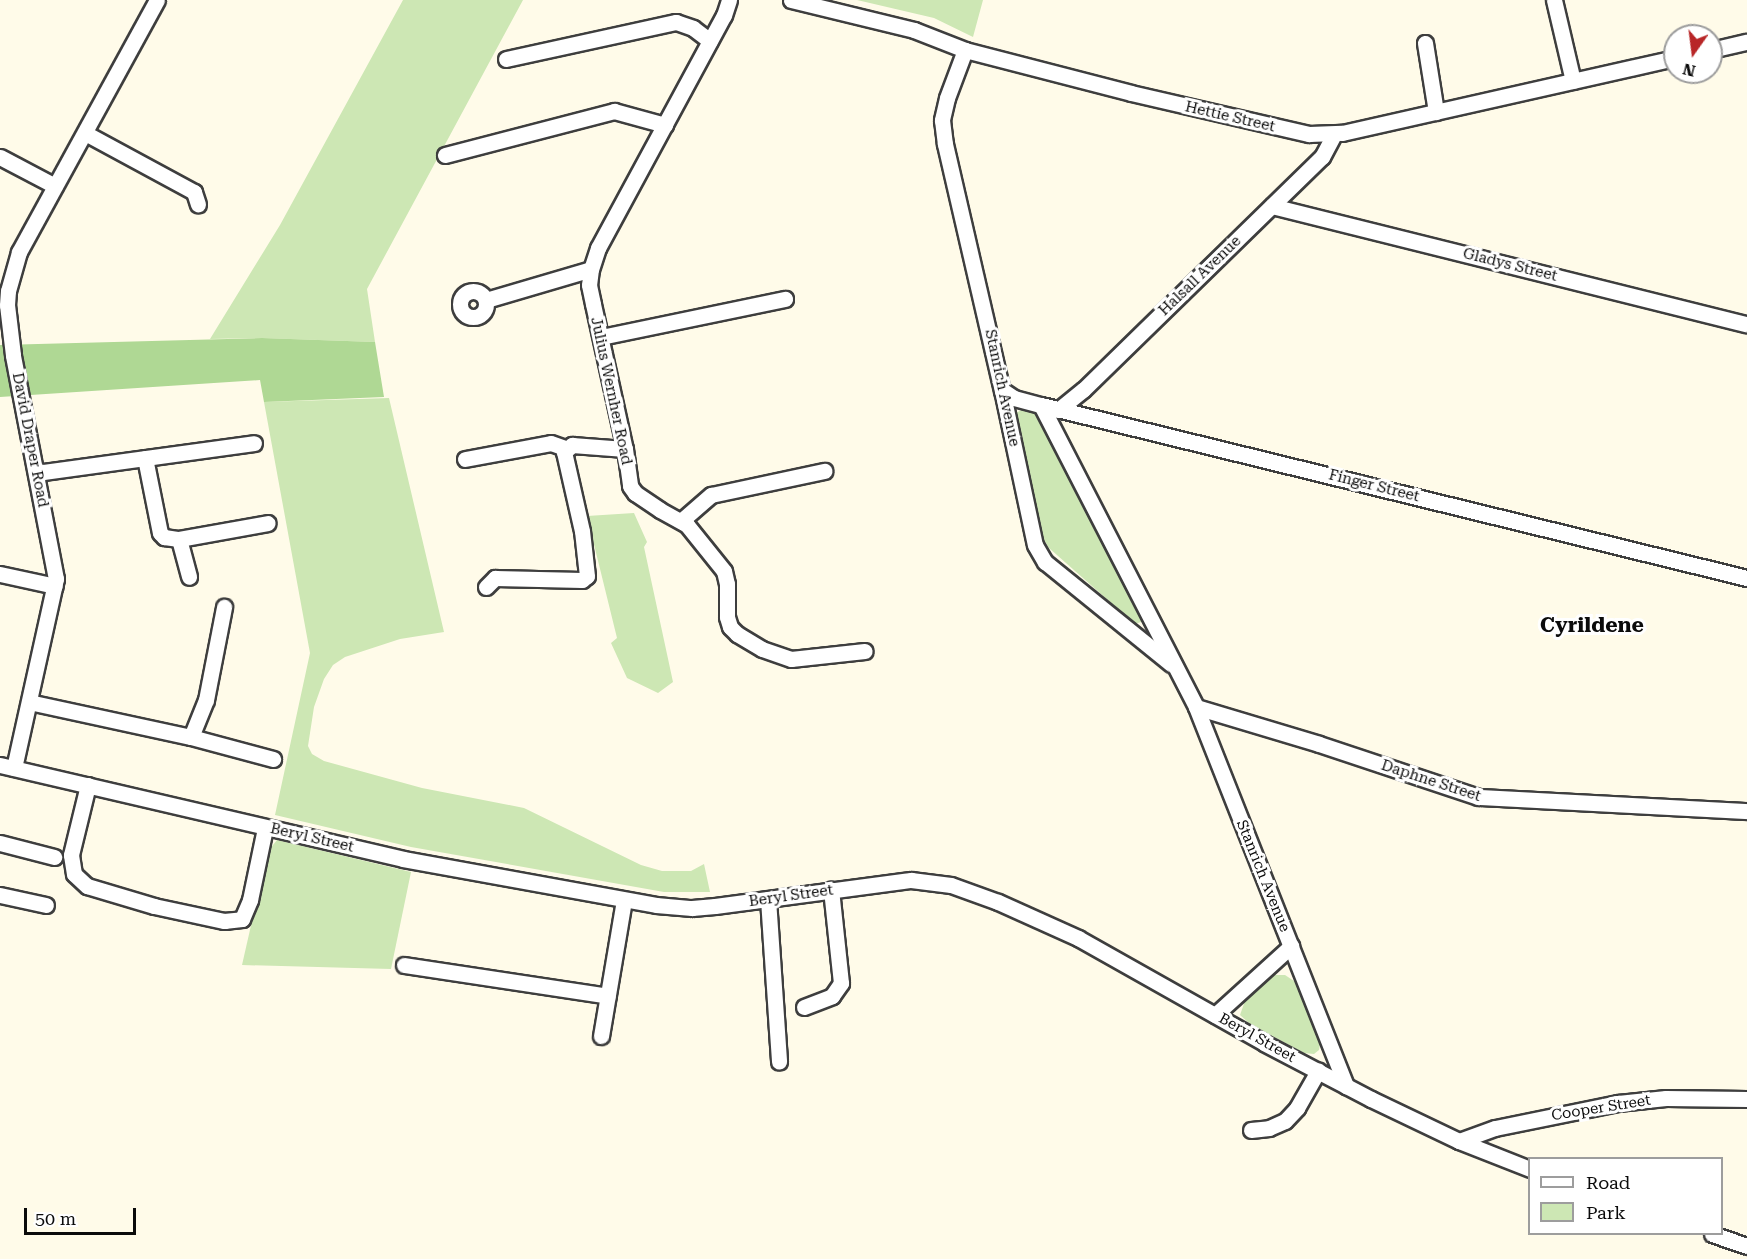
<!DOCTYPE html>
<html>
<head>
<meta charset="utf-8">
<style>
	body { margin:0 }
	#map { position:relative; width:1747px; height:1259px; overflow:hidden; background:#fffbe9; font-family:"Roboto Serif",serif }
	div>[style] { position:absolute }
	.green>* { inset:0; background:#cde7b4 }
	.forest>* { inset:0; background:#afd894 }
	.roads { filter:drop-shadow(2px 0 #3e3e3e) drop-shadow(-2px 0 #3e3e3e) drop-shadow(0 2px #3e3e3e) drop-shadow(0 -2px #3e3e3e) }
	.minor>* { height:15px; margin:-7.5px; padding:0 7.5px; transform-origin:7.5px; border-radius:7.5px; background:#fff }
	.minor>.ring { margin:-7.5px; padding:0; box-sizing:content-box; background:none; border:15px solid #fff; border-radius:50% }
	span { translate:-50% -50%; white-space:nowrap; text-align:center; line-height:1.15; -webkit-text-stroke:6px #fff; paint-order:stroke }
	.street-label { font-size:15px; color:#0b0b0b }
	.district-label { font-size:21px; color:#0b0b0b; font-weight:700 }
	.legend { position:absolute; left:1528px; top:1157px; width:195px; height:78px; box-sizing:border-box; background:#fff; border:2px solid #9d9d9d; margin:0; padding:8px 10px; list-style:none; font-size:18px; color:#0b0b0b }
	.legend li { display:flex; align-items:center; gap:12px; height:30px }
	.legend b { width:30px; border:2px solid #9d9d9d }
	.north { position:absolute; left:1663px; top:24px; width:60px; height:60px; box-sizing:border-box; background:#fff; border:2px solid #9d9d9d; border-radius:50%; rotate:194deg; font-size:16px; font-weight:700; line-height:24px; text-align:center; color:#0b0b0b }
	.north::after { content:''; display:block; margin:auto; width:21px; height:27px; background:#b82627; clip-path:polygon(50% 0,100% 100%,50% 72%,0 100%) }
	.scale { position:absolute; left:24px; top:1208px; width:112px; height:27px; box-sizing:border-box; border:3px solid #0b0b0b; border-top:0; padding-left:8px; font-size:18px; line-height:21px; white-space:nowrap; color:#0b0b0b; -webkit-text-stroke:4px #fff; paint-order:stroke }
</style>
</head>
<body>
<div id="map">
	<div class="green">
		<i style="clip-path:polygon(403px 0,523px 0,367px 289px,375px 342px,262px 338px,210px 339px,280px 225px)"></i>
		<i style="clip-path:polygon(857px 0,983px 0,973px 37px,934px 18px)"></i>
		<i style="clip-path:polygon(389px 398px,444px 632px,400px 639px,345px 657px,333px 665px,324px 679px,314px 707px,308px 746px,312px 754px,324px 761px,422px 788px,524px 808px,641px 865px,662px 871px,691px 871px,704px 864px,710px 892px,664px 892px,411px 847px,275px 815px,310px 653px,264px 402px)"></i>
		<i style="clip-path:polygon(1025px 408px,1035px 412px,1044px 424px,1144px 621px,1135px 624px,1049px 548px,1043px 538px,1017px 423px,1016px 413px)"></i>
		<i style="clip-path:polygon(634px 513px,647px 542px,644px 547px,673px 682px,658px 693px,627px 678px,611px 643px,617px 638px,587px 516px)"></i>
		<i style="clip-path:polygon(277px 840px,411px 872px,391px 969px,242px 965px,268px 851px)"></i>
		<i style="clip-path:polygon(1275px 975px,1285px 975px,1294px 981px,1301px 992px,1320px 1044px,1319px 1050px,1314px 1054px,1304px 1053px,1250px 1024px,1240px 1015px,1246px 998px,1268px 978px)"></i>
	</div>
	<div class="forest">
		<i style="clip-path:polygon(262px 338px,375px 342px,384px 397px,264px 402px,260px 380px,0 397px,0 345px)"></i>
	</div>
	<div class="roads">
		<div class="minor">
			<i style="left:729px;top:0;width:16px;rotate:108deg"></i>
			<i style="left:724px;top:15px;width:265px;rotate:118.4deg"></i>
			<i style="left:598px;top:248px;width:22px;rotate:108deg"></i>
			<i style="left:591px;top:269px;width:16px;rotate:97deg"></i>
			<i style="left:589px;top:285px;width:19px;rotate:78deg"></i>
			<i style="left:593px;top:304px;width:148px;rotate:77.6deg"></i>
			<i style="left:625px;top:449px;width:37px;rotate:82deg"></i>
			<i style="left:630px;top:486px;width:9px;rotate:54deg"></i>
			<i style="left:635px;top:493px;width:30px;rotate:34deg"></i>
			<i style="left:660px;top:510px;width:31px;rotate:29deg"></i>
			<i style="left:687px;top:525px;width:59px;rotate:51.2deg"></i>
			<i style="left:724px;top:571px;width:13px;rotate:77deg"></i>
			<i style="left:727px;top:584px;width:33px;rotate:90deg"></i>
			<i style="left:727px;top:617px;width:10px;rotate:73deg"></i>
			<i style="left:730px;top:627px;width:10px;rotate:45deg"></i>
			<i style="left:737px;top:634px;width:29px;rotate:31deg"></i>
			<i style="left:762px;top:649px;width:31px;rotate:19deg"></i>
			<i style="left:791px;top:659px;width:74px;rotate:-6.2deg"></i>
			<i style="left:791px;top:0;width:127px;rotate:13.7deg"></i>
			<i style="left:914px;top:30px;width:55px;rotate:21.4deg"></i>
			<i style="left:965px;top:50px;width:171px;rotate:14.5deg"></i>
			<i style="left:1131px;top:93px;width:183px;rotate:13deg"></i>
			<i style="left:1309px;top:134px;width:33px;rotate:-2deg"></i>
			<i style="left:1342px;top:133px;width:341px;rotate:-12.7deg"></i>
			<i style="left:1554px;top:0;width:83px;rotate:76.8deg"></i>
			<i style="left:1425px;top:43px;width:70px;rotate:80.9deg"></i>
			<i style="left:965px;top:50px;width:51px;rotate:110.6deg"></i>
			<i style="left:947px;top:98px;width:23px;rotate:103deg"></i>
			<i style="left:942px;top:120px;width:24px;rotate:83deg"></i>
			<i style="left:945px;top:144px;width:253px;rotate:77deg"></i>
			<i style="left:1002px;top:390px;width:158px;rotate:78deg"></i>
			<i style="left:1035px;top:545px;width:20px;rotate:60deg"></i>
			<i style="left:1045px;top:562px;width:162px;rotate:39deg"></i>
			<i style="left:1711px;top:50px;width:37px;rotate:-13deg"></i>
			<i style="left:506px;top:59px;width:174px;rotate:-12.3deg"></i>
			<i style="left:676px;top:22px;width:18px;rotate:19deg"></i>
			<i style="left:693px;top:28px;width:21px;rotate:37deg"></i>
			<i style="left:85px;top:133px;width:124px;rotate:28.4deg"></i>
			<i style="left:194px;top:192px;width:13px;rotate:72deg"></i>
			<i style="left:445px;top:155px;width:175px;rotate:-14.6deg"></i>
			<i style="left:614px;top:111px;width:53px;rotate:15.4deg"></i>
			<i style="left:0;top:157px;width:62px;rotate:27.8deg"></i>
			<i style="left:1272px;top:206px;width:489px;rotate:14deg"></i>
			<i class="ring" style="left:460px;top:291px;width:11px;height:11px"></i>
			<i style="left:486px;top:300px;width:109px;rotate:-16.4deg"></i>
			<i style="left:601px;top:337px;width:188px;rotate:-11.7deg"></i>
			<i style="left:1002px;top:390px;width:14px;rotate:34deg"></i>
			<i style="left:1014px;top:398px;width:28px;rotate:15deg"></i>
			<i style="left:1041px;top:405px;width:727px;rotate:13.77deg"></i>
			<i style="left:1041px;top:405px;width:339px;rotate:62.8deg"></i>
			<i style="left:1196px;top:707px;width:408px;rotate:68.4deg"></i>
			<i style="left:1058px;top:410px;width:32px;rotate:-39deg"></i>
			<i style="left:1083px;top:390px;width:334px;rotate:-44.3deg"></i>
			<i style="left:1322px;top:157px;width:26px;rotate:-62deg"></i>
			<i style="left:145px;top:458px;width:76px;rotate:78.7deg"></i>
			<i style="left:160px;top:533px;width:6px;rotate:45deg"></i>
			<i style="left:164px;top:537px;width:15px;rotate:8deg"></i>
			<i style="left:179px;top:539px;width:90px;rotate:-10.2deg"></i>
			<i style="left:465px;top:459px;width:87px;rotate:-10.5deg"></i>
			<i style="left:551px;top:443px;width:15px;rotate:20deg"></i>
			<i style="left:36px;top:473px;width:220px;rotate:-7.8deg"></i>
			<i style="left:681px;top:521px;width:40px;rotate:-41deg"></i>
			<i style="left:711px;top:495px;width:116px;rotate:-12deg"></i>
			<i style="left:179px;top:539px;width:39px;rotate:75deg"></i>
			<i style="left:0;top:574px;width:56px;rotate:12.3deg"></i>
			<i style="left:486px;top:587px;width:13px;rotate:-45deg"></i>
			<i style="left:495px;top:578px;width:87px;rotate:1.3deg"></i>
			<i style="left:582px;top:580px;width:6px;rotate:-39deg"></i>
			<i style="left:587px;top:576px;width:45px;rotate:-96.3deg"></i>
			<i style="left:582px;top:531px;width:81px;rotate:-102.8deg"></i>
			<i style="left:564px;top:452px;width:11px;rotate:-41deg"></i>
			<i style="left:572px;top:445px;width:53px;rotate:4.3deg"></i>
			<i style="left:29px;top:702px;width:166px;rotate:12.2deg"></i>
			<i style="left:191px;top:737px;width:85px;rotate:15deg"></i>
			<i style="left:1196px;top:707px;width:128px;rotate:16.7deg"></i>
			<i style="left:1319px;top:744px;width:168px;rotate:18.4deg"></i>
			<i style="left:1478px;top:797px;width:269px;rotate:3deg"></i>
			<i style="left:191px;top:737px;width:40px;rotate:-68deg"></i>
			<i style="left:206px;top:700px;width:95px;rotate:-79deg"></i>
			<i style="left:0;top:765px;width:414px;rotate:13.1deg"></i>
			<i style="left:403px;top:859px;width:257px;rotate:10.3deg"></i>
			<i style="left:656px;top:905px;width:36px;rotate:5deg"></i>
			<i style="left:692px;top:908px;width:23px;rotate:-5deg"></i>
			<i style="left:715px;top:906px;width:198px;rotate:-7.6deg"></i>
			<i style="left:911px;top:880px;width:40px;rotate:7.1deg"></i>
			<i style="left:951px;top:885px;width:50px;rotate:19.9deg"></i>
			<i style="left:998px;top:902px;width:88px;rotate:24.2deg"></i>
			<i style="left:1078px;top:938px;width:214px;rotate:29.4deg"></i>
			<i style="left:1264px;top:1043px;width:121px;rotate:27.6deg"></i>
			<i style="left:1371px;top:1099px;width:98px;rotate:25.5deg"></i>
			<i style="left:1459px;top:1141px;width:76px;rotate:21.5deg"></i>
			<i style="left:14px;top:768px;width:194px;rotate:-77.5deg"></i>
			<i style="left:56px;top:579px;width:228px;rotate:-100.9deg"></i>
			<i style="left:13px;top:355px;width:50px;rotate:-96.8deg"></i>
			<i style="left:7px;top:305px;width:14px;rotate:-86deg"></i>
			<i style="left:8px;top:291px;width:41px;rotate:-74.2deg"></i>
			<i style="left:19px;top:252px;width:287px;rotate:-61.3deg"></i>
			<i style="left:88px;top:785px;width:72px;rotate:103.7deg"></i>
			<i style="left:71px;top:855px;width:19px;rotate:81deg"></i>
			<i style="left:74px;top:874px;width:18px;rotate:43deg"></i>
			<i style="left:87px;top:886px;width:70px;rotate:16.6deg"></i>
			<i style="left:154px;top:906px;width:72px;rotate:12.1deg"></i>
			<i style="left:224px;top:921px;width:18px;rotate:-6deg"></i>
			<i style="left:242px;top:919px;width:21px;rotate:-67deg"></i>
			<i style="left:250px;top:900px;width:74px;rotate:-78.2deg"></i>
			<i style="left:0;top:843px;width:56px;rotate:14.5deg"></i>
			<i style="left:0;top:895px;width:47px;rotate:12.3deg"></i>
			<i style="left:768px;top:899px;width:163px;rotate:86.1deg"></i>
			<i style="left:404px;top:965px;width:206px;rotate:8.6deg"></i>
			<i style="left:804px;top:1007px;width:30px;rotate:-21deg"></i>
			<i style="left:832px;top:996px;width:16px;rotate:-55deg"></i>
			<i style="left:841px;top:983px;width:94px;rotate:-96.1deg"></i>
			<i style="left:1215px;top:1015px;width:103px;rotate:-42.2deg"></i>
			<i style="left:601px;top:1036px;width:138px;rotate:-80.4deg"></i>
			<i style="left:1251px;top:1130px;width:18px;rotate:-6deg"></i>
			<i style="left:1269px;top:1128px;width:17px;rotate:-24deg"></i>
			<i style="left:1285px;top:1121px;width:18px;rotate:-47deg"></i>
			<i style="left:1297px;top:1108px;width:43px;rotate:-60.4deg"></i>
			<i style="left:1459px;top:1141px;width:38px;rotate:-20deg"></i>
			<i style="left:1495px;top:1128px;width:126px;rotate:-11.5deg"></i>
			<i style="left:1618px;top:1103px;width:48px;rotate:-5.9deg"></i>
			<i style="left:1666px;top:1098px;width:81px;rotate:0.7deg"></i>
			<i style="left:1712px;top:1234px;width:37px;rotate:19deg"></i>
		</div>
	</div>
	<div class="street-label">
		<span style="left:1230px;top:117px;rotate:13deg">Hettie Street</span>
		<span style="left:1510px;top:265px;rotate:14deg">Gladys Street</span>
		<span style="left:1200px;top:276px;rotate:-44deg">Halsall Avenue</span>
		<span style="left:1002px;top:388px;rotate:78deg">Stanrich Avenue</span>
		<span style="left:611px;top:391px;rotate:78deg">Julius Wernher Road</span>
		<span style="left:30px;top:440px;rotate:79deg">David Draper Road</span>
		<span style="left:1374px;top:486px;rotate:14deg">Finger Street</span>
		<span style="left:1431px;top:781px;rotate:18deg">Daphne Street</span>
		<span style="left:312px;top:838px;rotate:13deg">Beryl Street</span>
		<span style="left:1263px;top:876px;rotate:68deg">Stanrich Avenue</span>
		<span style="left:791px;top:896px;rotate:-8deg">Beryl Street</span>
		<span style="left:1257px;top:1038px;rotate:29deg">Beryl Street</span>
		<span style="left:1601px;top:1108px;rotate:-9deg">Cooper Street</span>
	</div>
	<div class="district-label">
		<span style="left:1592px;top:625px">Cyrildene</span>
	</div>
	<ul class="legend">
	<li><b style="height:8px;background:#fff"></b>Road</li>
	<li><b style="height:16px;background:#cde7b4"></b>Park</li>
	</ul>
	<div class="north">N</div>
	<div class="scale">50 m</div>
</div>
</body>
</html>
